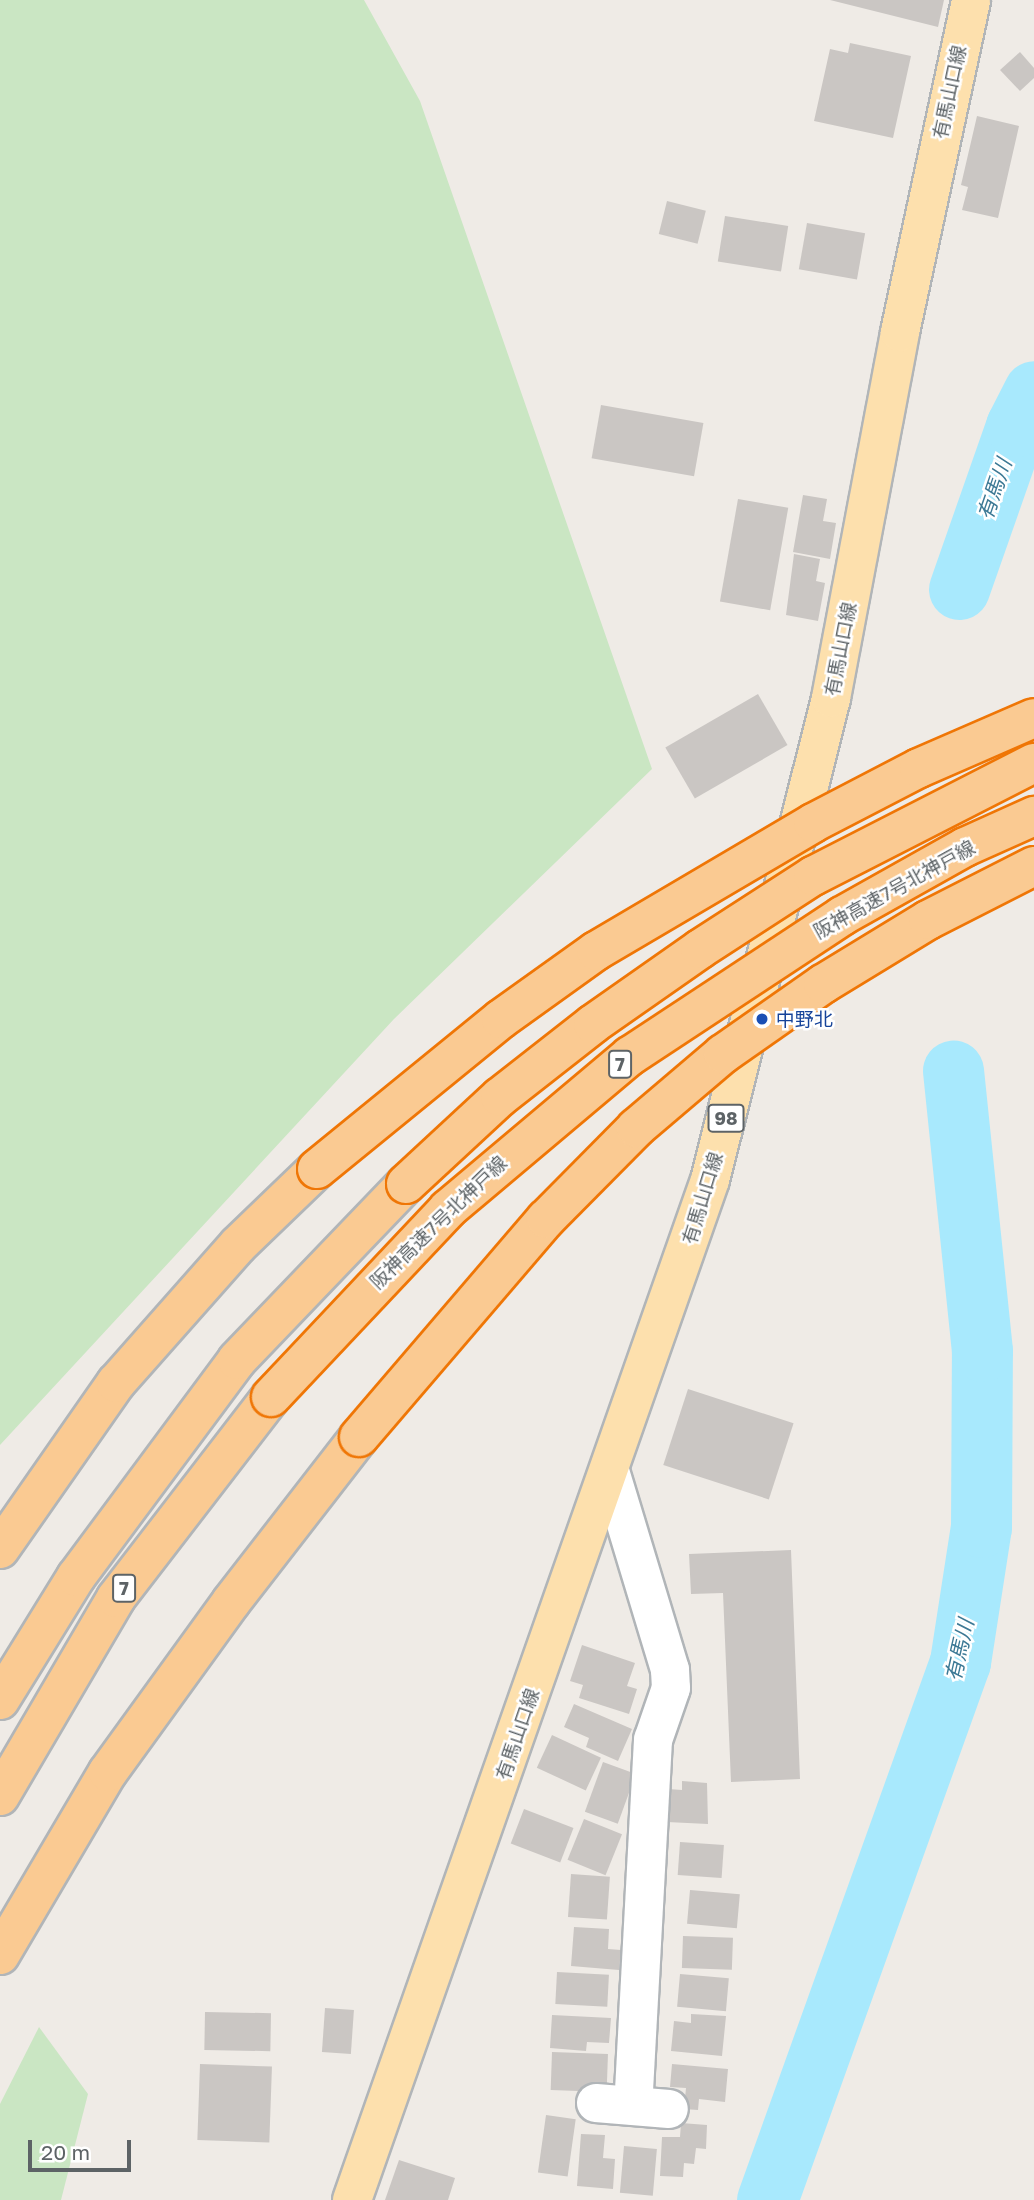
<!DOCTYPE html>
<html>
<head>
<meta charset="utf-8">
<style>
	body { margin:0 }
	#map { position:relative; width:1034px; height:2200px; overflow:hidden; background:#efebe6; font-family:"Golos Text","Noto Sans JP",sans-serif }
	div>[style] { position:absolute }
	.green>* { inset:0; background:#cae6c3 }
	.river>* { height:61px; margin:-30.5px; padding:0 30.5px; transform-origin:30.5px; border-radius:30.5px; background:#a8e9fd }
	.building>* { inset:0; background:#cac6c3; transform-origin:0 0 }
	.roads { filter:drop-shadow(2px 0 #b1b5b8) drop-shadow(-2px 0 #b1b5b8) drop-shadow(0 2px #b1b5b8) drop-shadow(0 -2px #b1b5b8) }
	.minor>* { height:38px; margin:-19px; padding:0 19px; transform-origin:19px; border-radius:19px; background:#fff }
	.major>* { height:38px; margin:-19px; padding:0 19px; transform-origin:19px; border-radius:19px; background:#fde0ad }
	.highway>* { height:38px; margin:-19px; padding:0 19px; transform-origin:19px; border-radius:19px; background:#faca92 }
	.bridges { filter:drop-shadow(2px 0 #ef7606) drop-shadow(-2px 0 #ef7606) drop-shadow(0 2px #ef7606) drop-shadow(0 -2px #ef7606) }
	.highway-bridge>* { height:38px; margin:-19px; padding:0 19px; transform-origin:19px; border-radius:19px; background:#faca92 }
	.dots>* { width:19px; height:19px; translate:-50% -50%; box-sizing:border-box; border:4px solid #fff; border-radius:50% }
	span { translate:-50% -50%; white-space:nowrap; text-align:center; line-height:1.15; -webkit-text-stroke:5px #fff; paint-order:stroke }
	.shield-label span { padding:2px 5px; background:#fff; border:2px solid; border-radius:5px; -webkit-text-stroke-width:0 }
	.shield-label { font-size:18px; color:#5d6366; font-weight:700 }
	.street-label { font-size:19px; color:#5d6366 }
	.transit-label { font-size:19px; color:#164399 }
	.left { translate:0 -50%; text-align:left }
	.water-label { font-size:21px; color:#3c7995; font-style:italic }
	.scale { position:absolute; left:28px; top:2140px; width:103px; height:32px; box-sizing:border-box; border:4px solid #5d6366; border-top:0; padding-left:9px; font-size:21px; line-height:24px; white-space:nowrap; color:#5d6366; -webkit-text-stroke:5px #fff; paint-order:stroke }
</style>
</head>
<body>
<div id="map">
	<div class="green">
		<i style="clip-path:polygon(0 0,364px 0,420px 101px,652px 769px,394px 1019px,0 1445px)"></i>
		<i style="clip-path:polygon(39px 2027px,88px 2094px,61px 2200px,0 2200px,0 2104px)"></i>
	</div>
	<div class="river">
		<i style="left:959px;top:589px;width:173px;rotate:-70.7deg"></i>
		<i style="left:1016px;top:426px;width:39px;rotate:-63deg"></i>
		<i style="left:767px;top:2200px;width:572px;rotate:-70.27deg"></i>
		<i style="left:960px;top:1662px;width:137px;rotate:-81.2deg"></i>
		<i style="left:981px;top:1527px;width:176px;rotate:-89.7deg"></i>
		<i style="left:982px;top:1351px;width:282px;rotate:-95.9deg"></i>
	</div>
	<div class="building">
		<i style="clip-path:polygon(830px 0,944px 0,938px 27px)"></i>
		<i style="clip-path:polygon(850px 43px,911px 56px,893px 138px,814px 121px,830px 49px,848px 53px)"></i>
		<i style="clip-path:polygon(1020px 52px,1034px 68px,1034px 78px,1020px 91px,1000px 70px)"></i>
		<i style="clip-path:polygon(977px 116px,1019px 126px,998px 218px,962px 210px,968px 187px,961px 185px)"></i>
		<i style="left:667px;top:201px;width:40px;height:34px;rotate:14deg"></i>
		<i style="left:725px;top:216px;width:64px;height:46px;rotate:9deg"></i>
		<i style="left:807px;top:223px;width:59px;height:47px;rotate:10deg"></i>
		<i style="left:601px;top:405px;width:104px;height:54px;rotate:10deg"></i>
		<i style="clip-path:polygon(803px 495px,827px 499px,823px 521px,836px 523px,830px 559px,793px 552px)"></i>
		<i style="left:738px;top:499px;width:51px;height:104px;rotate:10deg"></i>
		<i style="clip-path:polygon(794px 554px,820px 559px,816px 581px,825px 583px,818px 621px,786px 615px)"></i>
		<i style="left:758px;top:694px;width:59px;height:107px;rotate:60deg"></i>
		<i style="left:688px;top:1389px;width:111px;height:80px;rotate:18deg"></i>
		<i style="clip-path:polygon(791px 1550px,800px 1779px,731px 1782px,723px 1593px,691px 1594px,689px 1554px)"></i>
		<i style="clip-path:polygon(582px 1645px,635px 1663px,627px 1686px,637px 1689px,629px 1714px,579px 1698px,583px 1685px,570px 1681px)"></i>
		<i style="clip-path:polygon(574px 1704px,632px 1729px,618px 1761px,586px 1747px,589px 1738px,564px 1727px)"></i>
		<i style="left:552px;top:1735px;width:54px;height:36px;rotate:25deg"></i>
		<i style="left:603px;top:1762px;width:35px;height:53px;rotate:20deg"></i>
		<i style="clip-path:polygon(682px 1781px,707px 1783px,708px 1824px,667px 1822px,668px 1789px,682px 1790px)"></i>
		<i style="left:524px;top:1809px;width:53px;height:37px;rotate:21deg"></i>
		<i style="left:584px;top:1819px;width:41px;height:44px;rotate:22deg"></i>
		<i style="left:680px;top:1842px;width:44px;height:33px;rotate:4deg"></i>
		<i style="left:571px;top:1874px;width:39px;height:43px;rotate:4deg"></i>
		<i style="left:690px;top:1890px;width:50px;height:34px;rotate:5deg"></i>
		<i style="clip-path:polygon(574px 1927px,609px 1929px,608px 1949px,621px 1950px,619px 1970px,571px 1966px)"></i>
		<i style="left:683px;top:1936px;width:50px;height:32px;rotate:2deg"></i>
		<i style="left:557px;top:1972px;width:52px;height:32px;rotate:3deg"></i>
		<i style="left:680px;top:1974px;width:49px;height:33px;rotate:5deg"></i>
		<i style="left:325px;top:2008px;width:29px;height:44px;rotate:4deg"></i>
		<i style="left:205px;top:2012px;width:66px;height:38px;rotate:1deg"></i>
		<i style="clip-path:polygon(691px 2014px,726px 2016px,722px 2056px,671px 2051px,674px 2021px,691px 2023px)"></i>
		<i style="clip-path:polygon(552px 2015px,611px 2018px,609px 2043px,587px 2042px,586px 2051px,550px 2048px)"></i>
		<i style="left:552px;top:2052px;width:56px;height:38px;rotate:2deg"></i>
		<i style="left:200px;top:2064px;width:72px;height:76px;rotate:2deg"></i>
		<i style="clip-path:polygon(672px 2064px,728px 2069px,725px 2102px,699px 2099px,698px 2110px,684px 2109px,686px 2088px,670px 2087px)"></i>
		<i style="left:546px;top:2115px;width:30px;height:58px;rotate:8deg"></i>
		<i style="clip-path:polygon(681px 2123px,707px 2125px,706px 2149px,696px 2148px,694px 2164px,684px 2163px,683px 2177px,660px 2176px,662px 2137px,680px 2137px)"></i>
		<i style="clip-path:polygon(581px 2134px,605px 2135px,603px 2158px,615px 2159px,613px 2189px,577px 2186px)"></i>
		<i style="left:624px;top:2146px;width:33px;height:47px;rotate:5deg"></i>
		<i style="clip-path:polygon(399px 2160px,455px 2178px,448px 2200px,385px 2200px)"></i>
	</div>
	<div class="roads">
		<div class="minor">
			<i style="left:610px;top:1471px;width:208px;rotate:73.2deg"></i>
			<i style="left:670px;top:1670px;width:18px;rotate:87deg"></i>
			<i style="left:671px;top:1688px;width:55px;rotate:109.1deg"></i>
			<i style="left:653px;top:1740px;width:366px;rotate:93.1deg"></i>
			<i style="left:596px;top:2103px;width:73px;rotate:4.7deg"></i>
		</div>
		<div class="major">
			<i style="left:352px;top:2200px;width:1081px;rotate:-70.66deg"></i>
			<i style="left:710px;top:1180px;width:497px;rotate:-75.9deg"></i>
			<i style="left:831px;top:698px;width:372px;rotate:-79.3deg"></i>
			<i style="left:900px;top:332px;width:340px;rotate:-77.9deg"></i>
		</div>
		<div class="highway">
			<i style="left:0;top:1549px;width:203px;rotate:-55.1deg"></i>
			<i style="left:116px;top:1383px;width:184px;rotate:-48.5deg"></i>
			<i style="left:238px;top:1245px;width:110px;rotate:-43.9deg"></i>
			<i style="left:0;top:1700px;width:145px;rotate:-58.3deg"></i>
			<i style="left:76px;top:1577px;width:270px;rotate:-53.4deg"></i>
			<i style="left:237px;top:1360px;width:244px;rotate:-46.2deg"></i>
			<i style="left:0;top:1796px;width:229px;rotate:-59.6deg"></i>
			<i style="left:116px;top:1598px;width:254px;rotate:-52.4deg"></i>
			<i style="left:0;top:1955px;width:212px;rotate:-59.5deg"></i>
			<i style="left:108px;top:1772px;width:210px;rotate:-54.1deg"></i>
			<i style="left:231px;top:1602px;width:209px;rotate:-52.2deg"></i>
		</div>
	</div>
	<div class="bridges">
		<div class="highway-bridge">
			<i style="left:317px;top:1169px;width:237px;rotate:-39.2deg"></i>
			<i style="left:501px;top:1019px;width:117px;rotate:-35.6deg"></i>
			<i style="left:596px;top:951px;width:252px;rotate:-30.5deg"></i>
			<i style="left:813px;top:823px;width:119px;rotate:-27.4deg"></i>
			<i style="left:919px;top:768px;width:125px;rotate:-23.5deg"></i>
			<i style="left:406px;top:1184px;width:128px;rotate:-42.8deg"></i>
			<i style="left:500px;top:1097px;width:118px;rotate:-38.1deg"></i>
			<i style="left:593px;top:1024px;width:131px;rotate:-35deg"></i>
			<i style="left:700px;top:949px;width:135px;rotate:-32.9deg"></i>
			<i style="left:813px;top:876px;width:248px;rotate:-27.1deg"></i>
			<i style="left:271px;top:1397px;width:258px;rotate:-46.7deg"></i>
			<i style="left:448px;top:1209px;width:238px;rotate:-40.1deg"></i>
			<i style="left:630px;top:1056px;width:254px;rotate:-33.4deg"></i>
			<i style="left:842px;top:916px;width:141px;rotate:-29.3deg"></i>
			<i style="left:965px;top:847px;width:76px;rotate:-24.2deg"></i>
			<i style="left:359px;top:1437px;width:287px;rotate:-49.4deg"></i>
			<i style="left:546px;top:1219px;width:128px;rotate:-45.3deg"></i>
			<i style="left:636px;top:1128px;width:114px;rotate:-40.4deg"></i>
			<i style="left:723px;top:1054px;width:122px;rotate:-35deg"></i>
			<i style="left:823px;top:984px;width:123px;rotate:-31.4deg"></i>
			<i style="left:928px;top:920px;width:119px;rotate:-27deg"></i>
		</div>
	</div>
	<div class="dots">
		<i style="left:762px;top:1019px;background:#1a4fb4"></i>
	</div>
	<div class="shield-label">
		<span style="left:620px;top:1064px">7</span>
		<span style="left:726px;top:1118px">98</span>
		<span style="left:124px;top:1588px">7</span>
	</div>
	<div class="street-label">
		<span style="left:949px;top:92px;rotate:-78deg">有馬山口線</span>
		<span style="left:840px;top:649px;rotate:-79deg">有馬山口線</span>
		<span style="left:894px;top:889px;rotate:-29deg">阪神高速7号北神戸線</span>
		<span style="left:702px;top:1198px;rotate:-73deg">有馬山口線</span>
		<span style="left:438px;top:1222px;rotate:-44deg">阪神高速7号北神戸線</span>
		<span style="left:517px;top:1734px;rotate:-71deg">有馬山口線</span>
	</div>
	<div class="transit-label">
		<span class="left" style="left:776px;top:1019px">中野北</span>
	</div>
	<div class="water-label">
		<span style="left:994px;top:489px;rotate:-71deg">有馬川</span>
		<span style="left:959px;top:1650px;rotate:-77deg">有馬川</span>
	</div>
	<div class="scale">20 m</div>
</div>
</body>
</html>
